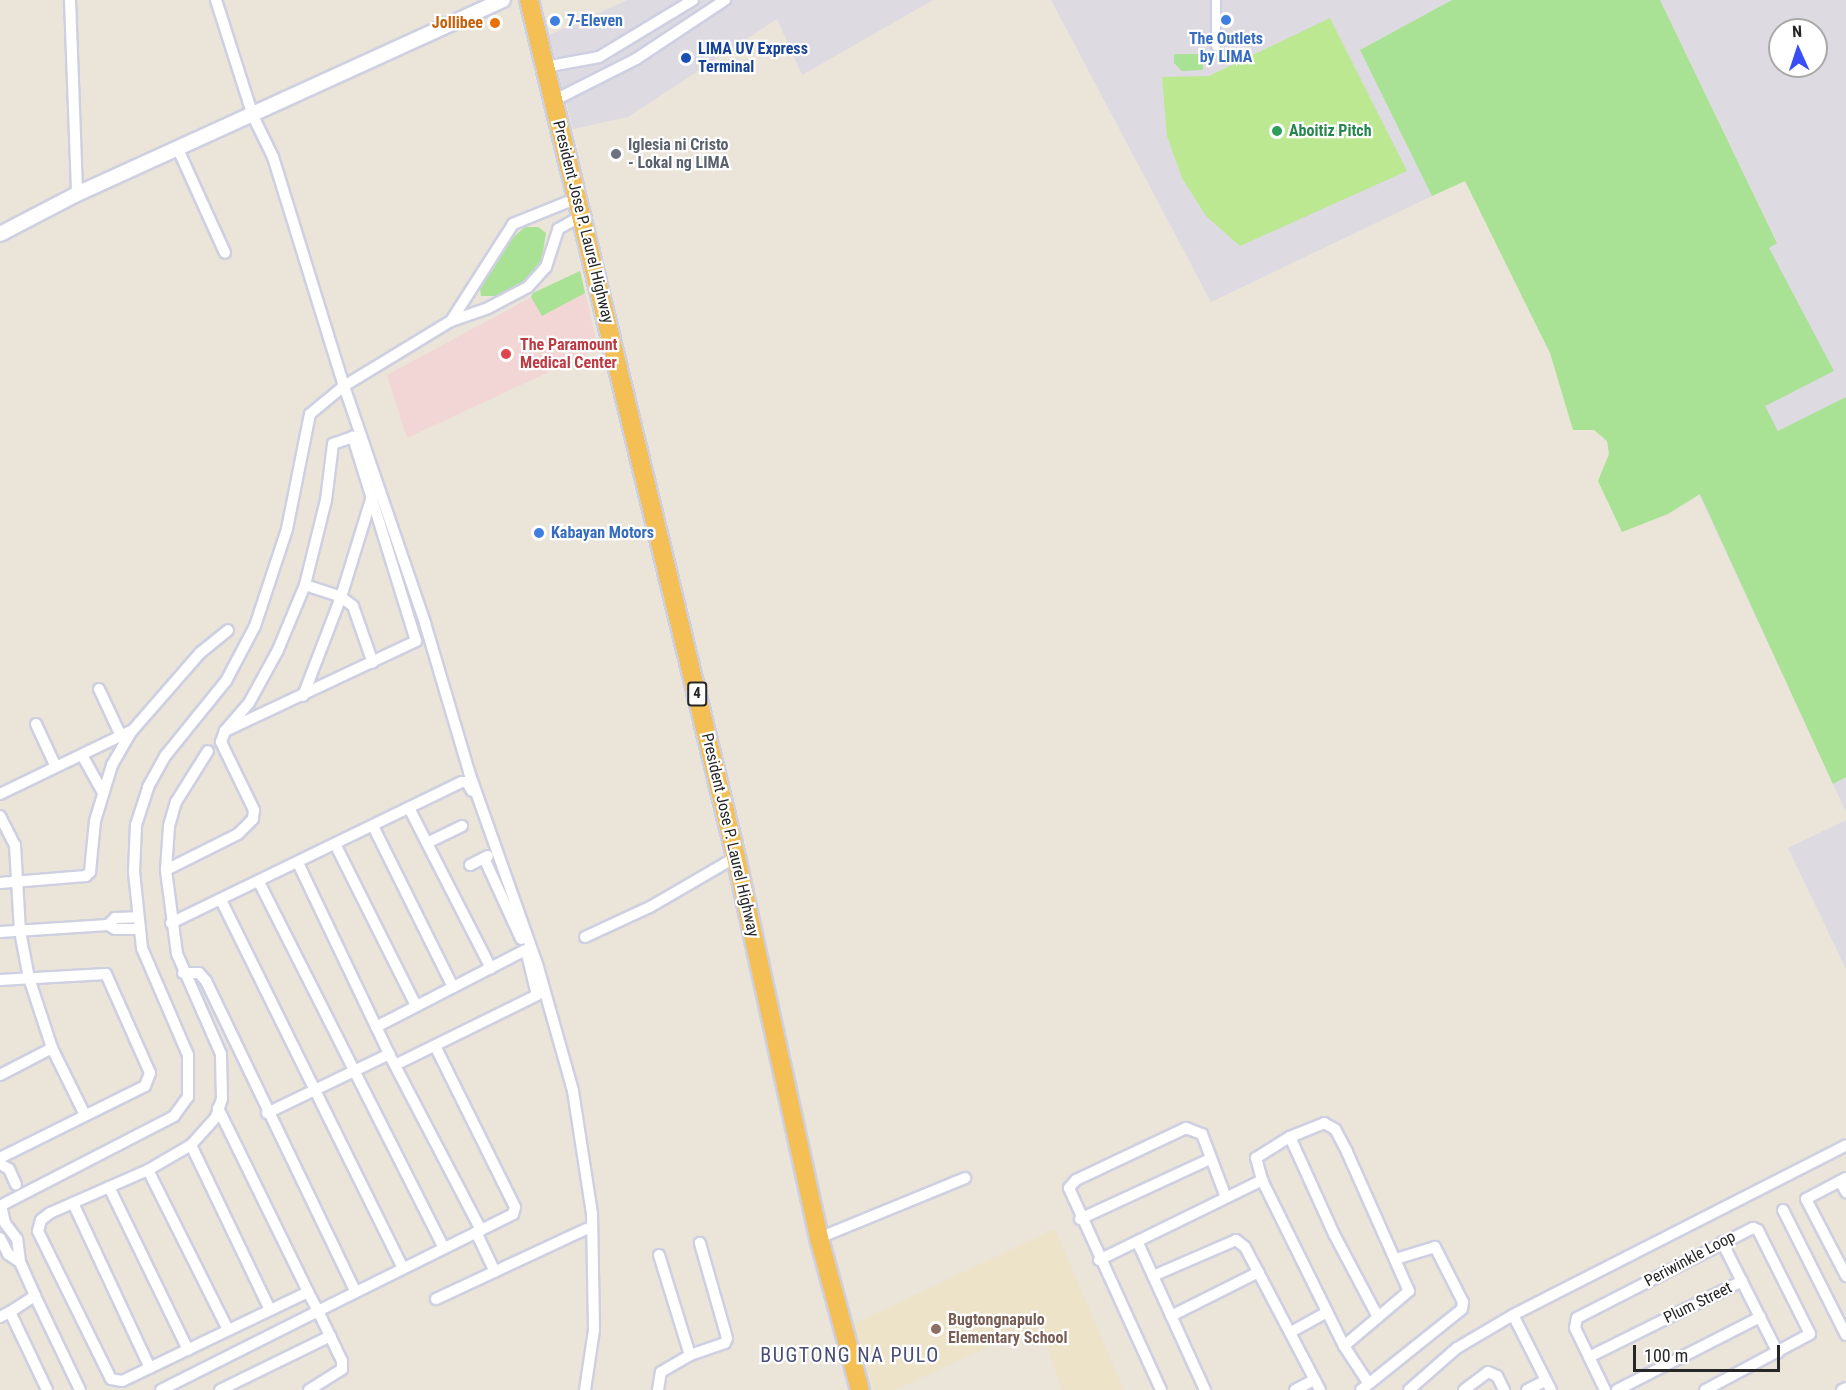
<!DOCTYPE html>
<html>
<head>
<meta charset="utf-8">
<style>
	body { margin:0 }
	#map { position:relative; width:1846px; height:1390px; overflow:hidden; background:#eae4d9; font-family:"Roboto Condensed",sans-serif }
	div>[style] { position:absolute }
	.industrial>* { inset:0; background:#dddae2 }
	.education>* { inset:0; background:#ece3c8 }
	.medical>* { inset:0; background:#f1d6d5 }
	.green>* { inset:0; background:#a9e195 }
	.pitch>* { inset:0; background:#bce891 }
	.roads { filter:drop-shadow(2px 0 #ced0e1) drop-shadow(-2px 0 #ced0e1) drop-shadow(0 2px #ced0e1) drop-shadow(0 -2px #ced0e1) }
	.pedestrian>* { height:8px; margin:-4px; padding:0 4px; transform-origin:4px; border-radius:4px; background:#fff }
	.minor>* { height:10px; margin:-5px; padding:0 5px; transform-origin:5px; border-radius:5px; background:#fff }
	.tertiary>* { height:14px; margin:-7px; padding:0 7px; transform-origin:7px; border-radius:7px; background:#fff }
	.trunk>* { height:18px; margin:-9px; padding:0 9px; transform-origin:9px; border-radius:9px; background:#f4c056 }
	.dots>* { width:16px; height:16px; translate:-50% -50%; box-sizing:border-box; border:3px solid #fff; border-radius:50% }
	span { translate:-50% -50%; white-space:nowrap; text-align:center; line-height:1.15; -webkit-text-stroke:4.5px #fff; paint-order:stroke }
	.shield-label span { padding:2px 4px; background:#fff; border:2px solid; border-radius:4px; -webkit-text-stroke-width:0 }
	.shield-label { font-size:15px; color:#272727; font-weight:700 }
	.shop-label { font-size:16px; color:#366cbe; font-weight:700 }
	.left { translate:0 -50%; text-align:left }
	.food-label { font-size:16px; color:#c56008; font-weight:700 }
	.right { translate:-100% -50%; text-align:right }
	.transit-label { font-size:16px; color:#164399; font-weight:700 }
	.leisure-label { font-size:16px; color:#27864d; font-weight:700 }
	.worship-label { font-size:16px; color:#5b616d; font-weight:700 }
	.street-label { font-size:16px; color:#272727 }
	.health-label { font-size:16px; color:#be3a42; font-weight:700 }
	.education-label { font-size:16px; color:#785e54; font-weight:700 }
	.quarter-label { font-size:20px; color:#494e77; letter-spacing:1.5px }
	.north { position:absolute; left:1768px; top:18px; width:60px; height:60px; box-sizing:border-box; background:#fff; border:2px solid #a9a9a9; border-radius:50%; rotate:357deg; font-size:16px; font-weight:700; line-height:24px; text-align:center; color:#272727 }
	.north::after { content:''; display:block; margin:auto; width:21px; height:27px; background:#394ef7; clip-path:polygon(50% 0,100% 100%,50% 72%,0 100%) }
	.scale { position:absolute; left:1633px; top:1345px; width:147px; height:27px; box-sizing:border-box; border:3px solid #272727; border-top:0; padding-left:8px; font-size:18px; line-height:21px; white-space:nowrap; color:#272727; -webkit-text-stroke:4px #fff; paint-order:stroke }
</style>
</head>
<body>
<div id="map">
	<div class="industrial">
		<i style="clip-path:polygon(628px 0,933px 0,802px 75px,777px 19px,628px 117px,573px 129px,549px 35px)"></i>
		<i style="clip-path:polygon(1051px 0,1452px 0,1360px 50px,1432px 196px,1211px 302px)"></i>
		<i style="clip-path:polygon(evenodd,1660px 0,1846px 0,1846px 812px,1699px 494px,1687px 292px,1777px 242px,1660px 0,1780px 30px,1816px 30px,1816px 66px,1780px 66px,1780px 30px)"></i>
		<i style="clip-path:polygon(1846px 820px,1846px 969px,1788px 848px)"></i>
	</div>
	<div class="education">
		<i style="clip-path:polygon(1055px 1229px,1124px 1390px,1062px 1390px,1044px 1339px,1019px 1333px,908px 1384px,894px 1390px,874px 1390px,853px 1324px)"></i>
	</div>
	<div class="medical">
		<i style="clip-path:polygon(580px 271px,598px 349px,407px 438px,387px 375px)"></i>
	</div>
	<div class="green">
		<i style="clip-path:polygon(1452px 0,1660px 0,1777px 243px,1769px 248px,1834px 371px,1765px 406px,1778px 431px,1846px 397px,1846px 777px,1833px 784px,1700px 494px,1668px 514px,1622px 532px,1598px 481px,1609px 454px,1607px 441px,1594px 430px,1573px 430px,1550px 353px,1465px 181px,1432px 196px,1360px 50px)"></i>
		<i style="clip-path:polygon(1174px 54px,1203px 54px,1203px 70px,1182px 71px,1174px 63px)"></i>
		<i style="clip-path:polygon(525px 227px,538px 227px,546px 233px,541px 264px,521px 285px,496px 296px,481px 296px,480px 288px,507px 243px)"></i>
		<i style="clip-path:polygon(580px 271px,585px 293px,542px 316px,531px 297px,533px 293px)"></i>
	</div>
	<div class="pitch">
		<i style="clip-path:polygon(1330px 18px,1407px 171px,1240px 246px,1206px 216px,1182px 178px,1167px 136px,1162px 77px,1209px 76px)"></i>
	</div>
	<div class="roads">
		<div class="pedestrian">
			<i style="left:1216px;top:46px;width:46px;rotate:-90deg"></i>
		</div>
		<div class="minor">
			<i style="left:70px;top:0;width:194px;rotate:87.9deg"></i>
			<i style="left:216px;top:0;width:122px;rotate:72.3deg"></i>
			<i style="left:253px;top:116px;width:46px;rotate:64deg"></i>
			<i style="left:273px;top:157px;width:240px;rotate:72.8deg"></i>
			<i style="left:344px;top:386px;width:250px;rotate:71.1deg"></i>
			<i style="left:425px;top:623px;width:155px;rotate:73.5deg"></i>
			<i style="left:469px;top:772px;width:207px;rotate:70.5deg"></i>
			<i style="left:538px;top:967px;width:129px;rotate:74.2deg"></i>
			<i style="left:573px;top:1091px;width:124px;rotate:81.2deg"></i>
			<i style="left:592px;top:1214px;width:116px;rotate:89deg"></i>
			<i style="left:594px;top:1330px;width:61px;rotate:98.5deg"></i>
			<i style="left:545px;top:67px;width:55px;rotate:-10.5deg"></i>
			<i style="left:599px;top:57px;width:110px;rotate:-31.2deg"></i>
			<i style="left:553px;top:101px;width:93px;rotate:-26.8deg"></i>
			<i style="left:636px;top:59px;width:107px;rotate:-33.5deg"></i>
			<i style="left:177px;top:147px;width:116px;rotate:65.6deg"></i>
			<i style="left:451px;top:321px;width:115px;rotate:-57.4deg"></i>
			<i style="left:513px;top:224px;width:69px;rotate:-22.1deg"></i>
			<i style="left:305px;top:585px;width:38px;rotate:18deg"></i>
			<i style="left:341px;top:597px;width:15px;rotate:37deg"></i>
			<i style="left:353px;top:606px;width:60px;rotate:70.7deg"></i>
			<i style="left:99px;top:689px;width:52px;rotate:64.9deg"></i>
			<i style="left:303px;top:696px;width:106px;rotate:-69deg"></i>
			<i style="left:341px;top:597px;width:106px;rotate:-72.9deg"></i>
			<i style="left:36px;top:724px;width:47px;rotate:65.1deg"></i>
			<i style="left:82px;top:755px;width:41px;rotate:60.9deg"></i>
			<i style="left:0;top:794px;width:145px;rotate:-25.7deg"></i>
			<i style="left:409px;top:808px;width:180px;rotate:62.9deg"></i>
			<i style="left:0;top:816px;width:33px;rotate:63deg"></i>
			<i style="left:15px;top:845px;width:86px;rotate:86.7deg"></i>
			<i style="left:20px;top:931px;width:48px;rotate:79.2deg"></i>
			<i style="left:29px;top:978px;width:74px;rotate:71.8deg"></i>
			<i style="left:52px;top:1048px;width:75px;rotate:63.8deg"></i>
			<i style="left:373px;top:826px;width:180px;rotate:63.6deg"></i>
			<i style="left:427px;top:843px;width:39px;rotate:-26deg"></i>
			<i style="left:335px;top:844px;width:181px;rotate:63.4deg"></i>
			<i style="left:484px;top:858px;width:89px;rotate:65.4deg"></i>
			<i style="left:298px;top:863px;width:212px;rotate:64.5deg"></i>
			<i style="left:389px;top:1054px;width:199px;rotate:62.4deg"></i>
			<i style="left:470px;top:865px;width:20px;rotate:-27deg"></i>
			<i style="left:166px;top:870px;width:80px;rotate:-26.6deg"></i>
			<i style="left:238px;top:834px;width:21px;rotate:-45deg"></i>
			<i style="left:253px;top:819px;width:9px;rotate:-84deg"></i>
			<i style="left:254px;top:810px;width:76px;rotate:-115.9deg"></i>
			<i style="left:221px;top:742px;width:12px;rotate:-70deg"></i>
			<i style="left:225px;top:731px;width:211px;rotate:-25.2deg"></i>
			<i style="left:416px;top:641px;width:214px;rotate:-107.2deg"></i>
			<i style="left:353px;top:437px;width:21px;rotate:161deg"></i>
			<i style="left:333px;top:444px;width:56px;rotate:97.1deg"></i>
			<i style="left:326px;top:500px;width:88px;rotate:103.9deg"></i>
			<i style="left:305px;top:585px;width:70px;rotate:112.6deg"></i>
			<i style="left:278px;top:650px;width:60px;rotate:118.7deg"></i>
			<i style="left:249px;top:703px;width:37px;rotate:131deg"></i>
			<i style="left:259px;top:882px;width:410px;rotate:63.2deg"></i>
			<i style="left:0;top:883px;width:86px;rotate:-4.7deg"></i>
			<i style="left:86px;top:876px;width:6px;rotate:-45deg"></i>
			<i style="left:90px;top:872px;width:51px;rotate:-84.4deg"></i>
			<i style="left:95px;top:821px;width:59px;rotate:-73.1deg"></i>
			<i style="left:112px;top:765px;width:39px;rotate:-60deg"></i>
			<i style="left:132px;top:731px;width:103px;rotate:-48.9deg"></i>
			<i style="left:200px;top:653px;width:36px;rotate:-39deg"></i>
			<i style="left:221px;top:900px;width:411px;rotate:63.7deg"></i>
			<i style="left:171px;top:923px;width:323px;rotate:-25.9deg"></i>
			<i style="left:462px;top:782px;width:5px"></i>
			<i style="left:467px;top:782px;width:10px;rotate:61deg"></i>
			<i style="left:108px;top:925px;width:10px;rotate:-45deg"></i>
			<i style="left:115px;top:918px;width:23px;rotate:-2deg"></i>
			<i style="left:0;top:932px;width:108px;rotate:-3.7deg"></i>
			<i style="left:108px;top:925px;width:8px;rotate:30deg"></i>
			<i style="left:115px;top:929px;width:24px"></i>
			<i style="left:585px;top:937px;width:72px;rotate:-24.8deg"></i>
			<i style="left:650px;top:907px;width:99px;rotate:-30.2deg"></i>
			<i style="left:183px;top:973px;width:16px"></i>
			<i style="left:199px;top:973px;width:11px;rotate:49deg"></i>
			<i style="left:206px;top:981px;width:345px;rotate:64.3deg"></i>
			<i style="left:0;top:980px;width:106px;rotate:-3.2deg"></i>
			<i style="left:106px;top:974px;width:108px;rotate:66deg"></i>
			<i style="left:150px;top:1073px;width:14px;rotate:111deg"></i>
			<i style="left:145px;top:1086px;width:162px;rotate:153.6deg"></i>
			<i style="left:376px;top:1027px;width:168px;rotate:-27.3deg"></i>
			<i style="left:395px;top:1065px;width:158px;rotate:-26.2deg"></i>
			<i style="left:537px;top:995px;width:42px;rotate:-103.7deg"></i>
			<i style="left:0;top:1075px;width:59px;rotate:-27.4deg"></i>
			<i style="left:218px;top:1108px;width:205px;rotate:63.9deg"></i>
			<i style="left:267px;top:1113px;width:136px;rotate:-25.8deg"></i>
			<i style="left:1324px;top:1123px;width:13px;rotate:29deg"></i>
			<i style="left:1335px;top:1129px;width:26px;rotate:62deg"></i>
			<i style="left:1347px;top:1152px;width:152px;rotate:66deg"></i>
			<i style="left:1409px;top:1291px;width:85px;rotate:139.8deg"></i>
			<i style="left:1344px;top:1346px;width:185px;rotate:-116.3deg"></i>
			<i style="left:1262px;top:1180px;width:23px;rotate:-105deg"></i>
			<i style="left:1256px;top:1158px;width:40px;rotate:-32deg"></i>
			<i style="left:1290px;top:1137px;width:37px;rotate:-22deg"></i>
			<i style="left:1290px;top:1137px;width:107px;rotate:65.6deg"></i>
			<i style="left:1334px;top:1234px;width:94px;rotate:62.1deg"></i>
			<i style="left:191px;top:1145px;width:183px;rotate:64.4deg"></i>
			<i style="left:0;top:1164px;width:10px;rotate:29deg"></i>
			<i style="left:9px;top:1169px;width:17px;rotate:66deg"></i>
			<i style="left:148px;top:1170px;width:179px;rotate:63.4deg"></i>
			<i style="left:1846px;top:1178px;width:45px;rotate:152.3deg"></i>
			<i style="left:1806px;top:1199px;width:87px;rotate:62.5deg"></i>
			<i style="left:1840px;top:1181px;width:13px;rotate:61deg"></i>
			<i style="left:109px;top:1187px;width:181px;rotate:64.1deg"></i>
			<i style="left:73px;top:1203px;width:182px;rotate:65deg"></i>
			<i style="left:0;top:1206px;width:196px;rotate:-27.3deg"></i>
			<i style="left:174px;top:1116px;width:24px;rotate:-54deg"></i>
			<i style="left:188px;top:1097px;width:42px;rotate:-90deg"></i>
			<i style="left:188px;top:1055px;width:116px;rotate:-113.3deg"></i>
			<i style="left:142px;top:948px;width:76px;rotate:-96deg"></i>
			<i style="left:134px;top:872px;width:47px;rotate:-87.6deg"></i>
			<i style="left:136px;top:825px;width:40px;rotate:-72deg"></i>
			<i style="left:148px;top:787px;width:37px;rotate:-61deg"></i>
			<i style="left:166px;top:755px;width:95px;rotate:-51deg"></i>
			<i style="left:226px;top:681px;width:62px;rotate:-62.2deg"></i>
			<i style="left:255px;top:626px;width:102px;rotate:-71.7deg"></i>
			<i style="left:287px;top:529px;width:117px;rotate:-78.7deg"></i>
			<i style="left:310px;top:414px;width:44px;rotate:-39.5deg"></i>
			<i style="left:344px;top:386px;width:125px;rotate:-31.3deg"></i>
			<i style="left:451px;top:321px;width:39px;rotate:-19deg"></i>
			<i style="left:488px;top:308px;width:45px;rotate:-27.7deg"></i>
			<i style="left:528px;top:287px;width:27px;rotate:-48deg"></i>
			<i style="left:546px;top:267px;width:40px;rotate:-72deg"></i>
			<i style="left:558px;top:229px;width:26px;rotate:-29deg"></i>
			<i style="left:1783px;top:1210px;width:140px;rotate:63.3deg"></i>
			<i style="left:1080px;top:1219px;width:143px;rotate:-24.8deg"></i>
			<i style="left:476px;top:1232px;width:44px;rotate:64.6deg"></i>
			<i style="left:0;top:1238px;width:18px;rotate:63deg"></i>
			<i style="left:8px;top:1254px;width:14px;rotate:34deg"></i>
			<i style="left:20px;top:1262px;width:23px;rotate:-97deg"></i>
			<i style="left:17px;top:1239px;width:20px;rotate:-127deg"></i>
			<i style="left:5px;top:1223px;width:17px;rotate:-103deg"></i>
			<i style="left:819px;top:1238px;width:158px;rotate:-22.3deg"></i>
			<i style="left:1722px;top:1242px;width:124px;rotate:63.2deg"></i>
			<i style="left:1138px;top:1243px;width:162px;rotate:65.5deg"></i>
			<i style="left:659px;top:1255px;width:105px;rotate:72.8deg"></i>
			<i style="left:1099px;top:1260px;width:182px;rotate:-26.1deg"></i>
			<i style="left:20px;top:1262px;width:37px;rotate:66deg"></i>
			<i style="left:1153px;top:1276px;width:90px;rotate:-23.4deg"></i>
			<i style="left:1236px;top:1240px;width:11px;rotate:38deg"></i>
			<i style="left:1245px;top:1247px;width:161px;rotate:62.3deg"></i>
			<i style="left:436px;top:1299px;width:166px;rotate:-25deg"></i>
			<i style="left:10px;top:1312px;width:30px;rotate:-33deg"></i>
			<i style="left:35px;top:1296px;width:104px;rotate:64.4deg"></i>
			<i style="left:1513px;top:1315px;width:84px;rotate:63.1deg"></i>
			<i style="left:1171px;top:1316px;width:98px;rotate:-26.6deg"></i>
			<i style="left:0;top:1317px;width:11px;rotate:-27deg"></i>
			<i style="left:10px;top:1312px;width:86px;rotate:64.6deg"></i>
			<i style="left:1291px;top:1332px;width:39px;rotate:-29deg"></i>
			<i style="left:1344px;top:1346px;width:45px;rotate:56.7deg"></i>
			<i style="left:1589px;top:1357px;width:171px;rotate:-26.4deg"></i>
			<i style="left:161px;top:1390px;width:176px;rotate:-26.7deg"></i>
			<i style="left:318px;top:1311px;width:21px;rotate:-118deg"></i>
			<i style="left:308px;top:1292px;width:206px;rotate:154.4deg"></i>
			<i style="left:122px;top:1381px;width:11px;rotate:-170deg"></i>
			<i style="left:111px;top:1379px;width:165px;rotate:-116.3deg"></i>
			<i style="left:38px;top:1231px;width:11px;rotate:-75deg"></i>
			<i style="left:41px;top:1220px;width:11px;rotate:-38deg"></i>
			<i style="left:50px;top:1213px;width:107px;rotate:-23.7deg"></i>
			<i style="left:148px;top:1170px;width:50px;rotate:-30.2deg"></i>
			<i style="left:191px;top:1145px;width:38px;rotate:-48deg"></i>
			<i style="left:216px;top:1117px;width:19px;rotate:-72deg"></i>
			<i style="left:222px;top:1099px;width:45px;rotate:-91.3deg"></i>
			<i style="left:221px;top:1054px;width:109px;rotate:-113.7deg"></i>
			<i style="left:177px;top:954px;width:85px;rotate:-97.5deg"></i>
			<i style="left:166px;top:870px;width:44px;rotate:-86.1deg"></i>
			<i style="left:169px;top:826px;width:25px;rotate:-74deg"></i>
			<i style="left:176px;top:802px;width:60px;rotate:-57.9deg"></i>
			<i style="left:220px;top:1390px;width:123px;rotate:-26.1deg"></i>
			<i style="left:309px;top:1390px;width:39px;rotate:-32deg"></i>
			<i style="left:342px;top:1369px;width:8px;rotate:-90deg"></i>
			<i style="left:342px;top:1361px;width:55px;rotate:-115.6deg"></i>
			<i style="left:318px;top:1311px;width:218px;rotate:-26.4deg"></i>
			<i style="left:513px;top:1214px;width:7px;rotate:-74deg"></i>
			<i style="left:515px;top:1207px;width:180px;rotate:-116.4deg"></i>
			<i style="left:658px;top:1390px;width:18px;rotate:-81deg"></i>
			<i style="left:661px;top:1372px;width:34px;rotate:-30deg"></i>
			<i style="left:690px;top:1355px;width:37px;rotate:-19deg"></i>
			<i style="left:725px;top:1343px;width:5px;rotate:-68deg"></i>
			<i style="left:727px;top:1338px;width:99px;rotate:-105.9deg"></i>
			<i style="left:1161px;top:1390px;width:222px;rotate:-114.5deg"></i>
			<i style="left:1069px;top:1188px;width:11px;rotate:-49deg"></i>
			<i style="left:1076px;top:1180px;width:122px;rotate:-25.3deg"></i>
			<i style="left:1186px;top:1128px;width:17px;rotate:21deg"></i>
			<i style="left:1202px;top:1134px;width:65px;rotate:69.3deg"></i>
			<i style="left:1295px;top:1390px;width:21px;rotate:-28deg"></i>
			<i style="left:1361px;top:1390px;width:129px;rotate:-38.7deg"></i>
			<i style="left:1462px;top:1309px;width:7px;rotate:-82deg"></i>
			<i style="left:1463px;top:1302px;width:62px;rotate:-117deg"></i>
			<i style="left:1435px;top:1247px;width:41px;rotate:162.9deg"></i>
			<i style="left:1409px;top:1390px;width:64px;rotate:-41.2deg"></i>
			<i style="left:1457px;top:1348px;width:65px;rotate:-30.5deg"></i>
			<i style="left:1513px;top:1315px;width:374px;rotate:-27deg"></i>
			<i style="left:1464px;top:1390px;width:30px;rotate:-37deg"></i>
			<i style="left:1488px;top:1372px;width:10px;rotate:24deg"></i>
			<i style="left:1497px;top:1376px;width:16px;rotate:63deg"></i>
			<i style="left:1527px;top:1390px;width:20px;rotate:-27deg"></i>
			<i style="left:1605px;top:1390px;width:69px;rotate:-115.8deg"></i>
			<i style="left:1575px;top:1328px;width:10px;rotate:-79deg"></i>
			<i style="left:1577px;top:1318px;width:198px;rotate:-27.1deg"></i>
			<i style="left:1753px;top:1228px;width:5px;rotate:22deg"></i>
			<i style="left:1758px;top:1230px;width:116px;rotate:63.4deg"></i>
			<i style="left:1810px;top:1334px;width:119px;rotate:151.9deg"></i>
			<i style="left:1617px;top:1390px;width:161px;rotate:-27deg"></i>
			<i style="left:1842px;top:1390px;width:4px;rotate:-27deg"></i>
		</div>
		<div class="tertiary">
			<i style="left:0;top:234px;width:87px;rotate:-27.5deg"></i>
			<i style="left:77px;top:194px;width:468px;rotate:-24.5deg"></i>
		</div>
		<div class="trunk">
			<i style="left:529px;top:0;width:882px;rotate:76.42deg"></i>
			<i style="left:736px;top:857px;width:390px;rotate:77.7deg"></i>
			<i style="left:819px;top:1238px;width:157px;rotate:74.9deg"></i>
		</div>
	</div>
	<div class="dots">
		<i style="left:1226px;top:20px;background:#3f7fe0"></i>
		<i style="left:555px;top:21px;background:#3f7fe0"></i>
		<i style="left:495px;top:23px;background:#e8710a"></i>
		<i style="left:686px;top:58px;background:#1a4fb4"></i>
		<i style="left:1277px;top:131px;background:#2e9e5b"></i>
		<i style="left:616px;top:154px;background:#6b7280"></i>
		<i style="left:506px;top:354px;background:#e0444e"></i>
		<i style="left:539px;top:533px;background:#3f7fe0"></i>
		<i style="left:936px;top:1329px;background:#8d6e63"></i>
	</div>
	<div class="shield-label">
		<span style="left:697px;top:694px">4</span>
	</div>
	<div class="shop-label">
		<span class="left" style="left:567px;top:21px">7-Eleven</span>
		<span style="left:1226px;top:48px">The Outlets<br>by LIMA</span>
		<span class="left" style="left:551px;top:533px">Kabayan Motors</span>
	</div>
	<div class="food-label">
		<span class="right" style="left:483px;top:23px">Jollibee</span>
	</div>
	<div class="transit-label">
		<span class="left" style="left:698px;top:58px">LIMA UV Express<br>Terminal</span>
	</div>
	<div class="leisure-label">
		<span class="left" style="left:1289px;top:131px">Aboitiz Pitch</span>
	</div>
	<div class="worship-label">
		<span class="left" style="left:628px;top:154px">Iglesia ni Cristo<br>- Lokal ng LIMA</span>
	</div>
	<div class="street-label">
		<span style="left:583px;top:222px;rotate:76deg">President Jose P. Laurel Highway</span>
		<span style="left:730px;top:835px;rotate:77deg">President Jose P. Laurel Highway</span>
		<span style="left:1690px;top:1259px;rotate:-28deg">Periwinkle Loop</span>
		<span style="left:1698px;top:1303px;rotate:-26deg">Plum Street</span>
	</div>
	<div class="health-label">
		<span class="left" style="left:520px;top:354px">The Paramount<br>Medical Center</span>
	</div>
	<div class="education-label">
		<span class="left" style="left:948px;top:1329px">Bugtongnapulo<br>Elementary School</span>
	</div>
	<div class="quarter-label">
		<span style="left:850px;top:1355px">BUGTONG NA PULO</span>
	</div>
	<div class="north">N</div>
	<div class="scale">100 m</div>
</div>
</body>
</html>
